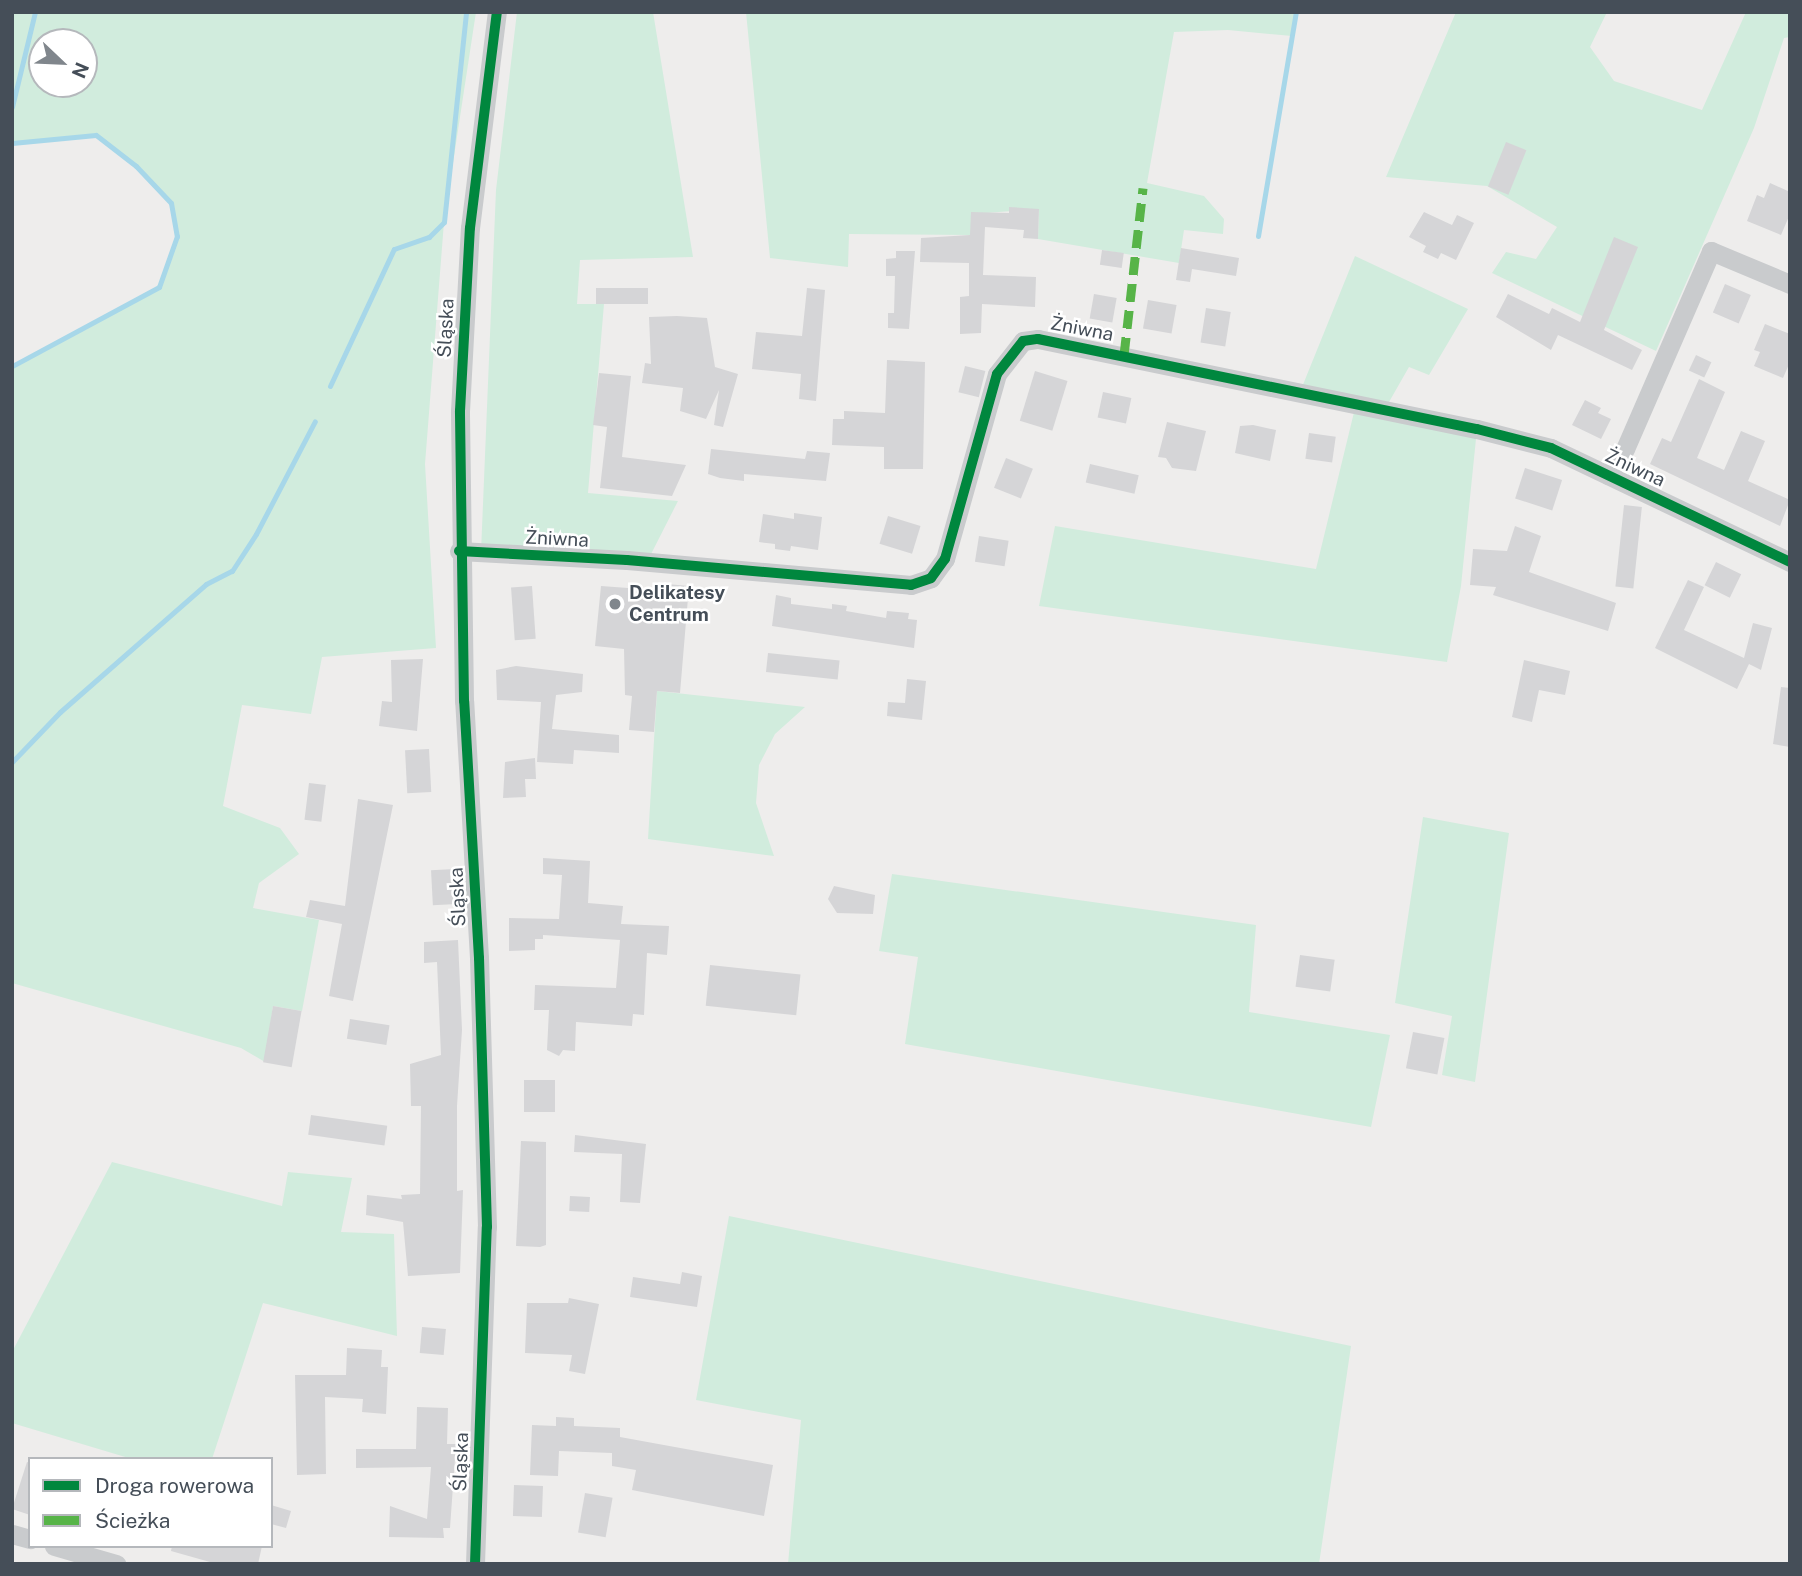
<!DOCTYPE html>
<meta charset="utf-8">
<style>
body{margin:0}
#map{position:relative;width:1802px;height:1576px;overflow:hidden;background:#eeedec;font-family:"Public Sans",sans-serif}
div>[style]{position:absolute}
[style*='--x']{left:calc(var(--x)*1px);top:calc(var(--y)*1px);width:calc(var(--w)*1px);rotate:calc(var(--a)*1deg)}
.green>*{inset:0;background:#d1ecdd}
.stream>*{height:5px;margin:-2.5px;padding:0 2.5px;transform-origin:2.5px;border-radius:2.5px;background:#a7d7e9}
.building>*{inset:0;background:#d5d5d7;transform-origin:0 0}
.minor>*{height:19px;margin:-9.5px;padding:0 9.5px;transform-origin:9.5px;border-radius:9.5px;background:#c9cbcd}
.quiet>*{height:9px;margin-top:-4.5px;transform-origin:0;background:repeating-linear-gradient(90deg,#57b448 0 18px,transparent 0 27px)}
.cycleway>*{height:10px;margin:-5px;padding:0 5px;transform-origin:5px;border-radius:5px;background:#00873e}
.dots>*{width:19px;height:19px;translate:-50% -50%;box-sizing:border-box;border:4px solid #fff;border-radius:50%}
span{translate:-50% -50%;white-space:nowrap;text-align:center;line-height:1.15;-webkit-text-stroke:5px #fff;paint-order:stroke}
.street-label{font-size:19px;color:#454e58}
.poi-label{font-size:19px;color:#454e58;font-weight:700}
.left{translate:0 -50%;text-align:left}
.frame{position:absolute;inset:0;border:14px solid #454e58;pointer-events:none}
.legend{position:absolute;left:28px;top:1457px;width:245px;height:91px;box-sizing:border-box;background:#fff;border:2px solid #b5b8bc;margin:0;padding:9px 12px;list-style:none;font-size:21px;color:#454e58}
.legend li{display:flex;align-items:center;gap:14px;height:35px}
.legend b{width:35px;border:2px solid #b5b8bc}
.north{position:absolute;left:28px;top:28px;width:70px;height:70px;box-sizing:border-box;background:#fff;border:2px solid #b5b8bc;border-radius:50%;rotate:113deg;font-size:19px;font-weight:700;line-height:28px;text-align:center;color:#454e58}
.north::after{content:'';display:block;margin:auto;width:24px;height:32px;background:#80868c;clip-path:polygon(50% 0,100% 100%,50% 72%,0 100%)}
</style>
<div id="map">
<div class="green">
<div style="clip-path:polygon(evenodd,12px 12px,476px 12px,444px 222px,425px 464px,436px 648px,322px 657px,311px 714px,242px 705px,223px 806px,280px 828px,299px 854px,259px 883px,253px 908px,319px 920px,302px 1011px,273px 1006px,265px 1062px,241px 1048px,12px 983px,12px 366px,159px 287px,177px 236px,171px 203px,136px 166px,96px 135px,12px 143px,12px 12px,42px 42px,84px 42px,84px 84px,42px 84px,42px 42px)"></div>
<div style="clip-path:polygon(517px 12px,653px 12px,693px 257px,580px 260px,577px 304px,604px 304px,588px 493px,678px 501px,647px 562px,481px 552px,496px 190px)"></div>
<div style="clip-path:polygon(746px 12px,1296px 12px,1292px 36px,1228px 30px,1174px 32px,1147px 183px,1204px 196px,1224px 219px,1223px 234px,1184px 230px,1179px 263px,1038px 239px,1039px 209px,986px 213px,970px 235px,849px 234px,848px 267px,770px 258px)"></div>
<div style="clip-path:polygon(1456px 12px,1607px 12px,1590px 47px,1614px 81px,1702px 110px,1746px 12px,1790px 12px,1790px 37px,1784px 38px,1754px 128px,1656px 351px,1492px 273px,1506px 252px,1536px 259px,1557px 227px,1487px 186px,1386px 177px)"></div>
<div style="clip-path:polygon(1355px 256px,1468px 309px,1429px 375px,1409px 367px,1385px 409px,1477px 429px,1461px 586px,1447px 662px,1039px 606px,1055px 526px,1316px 569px,1356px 404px,1300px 392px)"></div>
<div style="clip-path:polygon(657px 691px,805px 707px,775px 734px,759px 765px,756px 803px,774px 856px,648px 839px)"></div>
<div style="clip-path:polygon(1423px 817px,1509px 833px,1475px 1082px,1442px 1075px,1452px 1016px,1395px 1003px)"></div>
<div style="clip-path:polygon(892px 874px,1256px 925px,1249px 1012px,1390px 1035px,1371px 1127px,905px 1044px,918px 957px,879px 951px)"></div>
<div style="clip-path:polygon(112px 1162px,282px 1206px,288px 1172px,352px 1178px,341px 1232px,394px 1234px,397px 1336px,263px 1303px,212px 1459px,132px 1459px,12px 1423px,12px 1352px)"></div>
<div style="clip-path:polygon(729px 1216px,1351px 1346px,1319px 1564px,788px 1564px,801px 1420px,696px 1400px)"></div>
</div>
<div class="stream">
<div style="--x:12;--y:107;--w:98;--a:-76.4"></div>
<div style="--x:12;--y:143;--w:84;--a:-5.4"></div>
<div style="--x:96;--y:135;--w:51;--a:37.8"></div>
<div style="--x:136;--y:166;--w:51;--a:46.6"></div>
<div style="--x:171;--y:203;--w:34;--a:80"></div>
<div style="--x:177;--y:236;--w:54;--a:109.4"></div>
<div style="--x:159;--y:287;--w:167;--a:151.7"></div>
<div style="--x:1258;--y:236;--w:227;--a:-80.4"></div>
<div style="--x:330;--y:386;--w:151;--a:-65"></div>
<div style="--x:394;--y:249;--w:37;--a:-19"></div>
<div style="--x:429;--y:237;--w:21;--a:-45"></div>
<div style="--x:444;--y:222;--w:211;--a:-84"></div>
<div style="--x:12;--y:762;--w:69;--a:-46.2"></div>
<div style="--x:60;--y:712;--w:194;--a:-41.2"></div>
<div style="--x:206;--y:584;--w:29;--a:-27"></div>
<div style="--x:232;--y:571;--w:44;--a:-57"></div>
<div style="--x:256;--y:534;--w:127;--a:-62.4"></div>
</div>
<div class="building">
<div style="left:1506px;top:142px;width:22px;height:48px;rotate:22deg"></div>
<div style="clip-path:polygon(1770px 183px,1790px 192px,1790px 214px,1781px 235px,1747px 221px,1757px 195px,1764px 198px)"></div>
<div style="clip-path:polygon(1009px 207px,1039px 209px,1038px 239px,1023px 238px,1024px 230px,985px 227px,983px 275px,1036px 277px,1035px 307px,982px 304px,981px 333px,960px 334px,960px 297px,969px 296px,969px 263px,920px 262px,921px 238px,970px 235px,971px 212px,1009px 213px)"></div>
<div style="clip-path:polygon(1424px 212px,1452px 225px,1457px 215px,1474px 223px,1456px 260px,1441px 253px,1438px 259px,1423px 252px,1426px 246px,1409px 237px)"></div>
<div style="clip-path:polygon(1614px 237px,1638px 247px,1604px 330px,1642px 350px,1632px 370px,1558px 335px,1551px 350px,1496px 317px,1508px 294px,1549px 314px,1552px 308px,1580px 322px)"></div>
<div style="clip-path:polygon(1181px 248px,1239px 258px,1236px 276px,1192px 269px,1190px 282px,1176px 280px)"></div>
<div style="left:1102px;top:250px;width:22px;height:15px;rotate:8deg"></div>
<div style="clip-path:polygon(896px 251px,915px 251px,909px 329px,888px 328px,888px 313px,894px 313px,895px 276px,886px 276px,886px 259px,896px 258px)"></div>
<div style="left:1725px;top:284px;width:28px;height:31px;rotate:23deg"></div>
<div style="left:648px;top:288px;width:16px;height:52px;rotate:90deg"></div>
<div style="clip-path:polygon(807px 288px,825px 290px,816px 401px,799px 399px,801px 374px,752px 369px,756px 332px,802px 336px)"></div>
<div style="left:1094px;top:294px;width:23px;height:25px;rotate:10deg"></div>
<div style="left:1148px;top:300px;width:29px;height:29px;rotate:10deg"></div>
<div style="left:1206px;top:308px;width:25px;height:35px;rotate:9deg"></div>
<div style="clip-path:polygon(677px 316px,707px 318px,715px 367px,738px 374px,723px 427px,714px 425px,719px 390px,706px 419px,680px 411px,683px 388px,642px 383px,645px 363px,651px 364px,649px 317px)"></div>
<div style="clip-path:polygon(1765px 324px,1790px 334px,1790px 362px,1783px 378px,1754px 366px,1760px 352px,1754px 350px)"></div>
<div style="left:1696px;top:355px;width:17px;height:17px;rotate:25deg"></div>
<div style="clip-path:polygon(887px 360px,925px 362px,923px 469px,884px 469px,884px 447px,832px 445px,833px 419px,844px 419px,844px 411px,885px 413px)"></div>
<div style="left:965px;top:366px;width:21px;height:27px;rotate:14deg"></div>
<div style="left:1035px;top:371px;width:34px;height:52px;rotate:17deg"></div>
<div style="clip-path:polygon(599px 373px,631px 376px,622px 457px,686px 465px,672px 496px,600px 488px,607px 427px,593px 425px)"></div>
<div style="clip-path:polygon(1699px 379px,1725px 392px,1697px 458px,1724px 470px,1741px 431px,1765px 441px,1748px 481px,1790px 500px,1780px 526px,1650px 464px,1662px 438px,1671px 442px)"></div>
<div style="left:1103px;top:392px;width:29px;height:26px;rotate:12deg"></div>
<div style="clip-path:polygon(1585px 400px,1601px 408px,1598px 413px,1611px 419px,1601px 439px,1572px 425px)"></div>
<div style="clip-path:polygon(1167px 422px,1206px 431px,1196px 471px,1172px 468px,1166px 458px,1158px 457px)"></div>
<div style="clip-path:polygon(1253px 425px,1276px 430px,1270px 461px,1235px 453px,1240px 426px)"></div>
<div style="left:1309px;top:433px;width:27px;height:26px;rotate:8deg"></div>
<div style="clip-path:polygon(711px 449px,805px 459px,807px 451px,830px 453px,826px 481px,744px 474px,744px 481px,720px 478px,708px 474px)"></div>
<div style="left:1006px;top:458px;width:29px;height:32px;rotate:22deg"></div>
<div style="left:1090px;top:464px;width:50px;height:19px;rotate:13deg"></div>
<div style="left:1525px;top:468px;width:39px;height:32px;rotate:18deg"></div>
<div style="left:1624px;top:505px;width:18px;height:82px;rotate:6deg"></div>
<div style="clip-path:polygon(794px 513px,822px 517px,818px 550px,791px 546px,790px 551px,775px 549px,775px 544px,759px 542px,763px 514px,794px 519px)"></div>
<div style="left:888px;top:516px;width:34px;height:29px;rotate:17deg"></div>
<div style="clip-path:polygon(1515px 526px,1541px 536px,1529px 572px,1616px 603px,1608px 631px,1493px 595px,1496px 587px,1470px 585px,1473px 549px,1507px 551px)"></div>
<div style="left:979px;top:536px;width:30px;height:26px;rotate:9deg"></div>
<div style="left:1716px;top:562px;width:28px;height:26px;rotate:26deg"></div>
<div style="clip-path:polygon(1688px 580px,1704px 587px,1684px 630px,1744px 658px,1753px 623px,1772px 628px,1761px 670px,1749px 664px,1737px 689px,1655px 648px)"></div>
<div style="clip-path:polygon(656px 583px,689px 586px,680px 693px,657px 691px,654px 732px,629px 730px,632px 696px,625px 695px,624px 649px,595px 646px,601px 586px,655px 590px)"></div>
<div style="left:532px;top:586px;width:53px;height:21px;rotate:86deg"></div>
<div style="clip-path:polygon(776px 595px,791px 598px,791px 604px,832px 609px,832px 604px,847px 606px,846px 611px,886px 618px,887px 611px,909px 613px,908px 619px,917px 620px,914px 648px,772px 626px)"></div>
<div style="left:768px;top:653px;width:72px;height:19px;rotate:6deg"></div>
<div style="clip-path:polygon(423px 659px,417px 731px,379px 726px,382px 701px,392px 702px,391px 660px)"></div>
<div style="clip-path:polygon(1524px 660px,1570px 671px,1565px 695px,1539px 690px,1532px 722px,1512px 717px)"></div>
<div style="clip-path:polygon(516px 666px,583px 674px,582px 692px,556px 695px,552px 729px,619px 735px,619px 753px,574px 750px,573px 764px,537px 762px,541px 702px,497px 700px,496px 670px)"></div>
<div style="clip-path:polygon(907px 679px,926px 681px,922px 720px,887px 716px,888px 702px,905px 703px)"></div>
<div style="clip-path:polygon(1781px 687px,1790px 688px,1790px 747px,1773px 744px)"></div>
<div style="left:429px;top:749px;width:43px;height:24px;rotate:87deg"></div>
<div style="clip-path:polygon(535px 758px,536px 779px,525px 779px,526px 797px,503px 798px,505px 762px)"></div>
<div style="left:309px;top:783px;width:17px;height:37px;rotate:7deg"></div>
<div style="clip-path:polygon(358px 799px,393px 805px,353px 1001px,329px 996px,342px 924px,306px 917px,310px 900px,345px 906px)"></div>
<div style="clip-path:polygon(543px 858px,590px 861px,588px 903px,623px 906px,621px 924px,669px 926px,667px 955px,647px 953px,644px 1015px,633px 1014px,632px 1026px,576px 1022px,575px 1051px,563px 1050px,559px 1056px,547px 1050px,549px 1010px,534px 1010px,535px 985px,616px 988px,620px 940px,543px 935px,543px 939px,535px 939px,535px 950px,509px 951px,509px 918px,559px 919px,562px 875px,543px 874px)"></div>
<div style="left:455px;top:869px;width:35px;height:24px;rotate:87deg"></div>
<div style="clip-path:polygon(834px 886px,875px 895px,873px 914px,837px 913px,828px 899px)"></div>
<div style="clip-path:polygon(458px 940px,462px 1030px,457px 1106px,457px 1191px,463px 1190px,460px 1273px,408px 1276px,403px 1222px,366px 1215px,367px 1195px,402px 1199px,401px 1195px,420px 1194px,421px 1106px,411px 1106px,410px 1064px,441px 1055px,437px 962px,424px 963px,424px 942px)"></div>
<div style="left:1300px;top:955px;width:35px;height:32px;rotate:8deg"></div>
<div style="left:710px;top:965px;width:91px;height:41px;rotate:6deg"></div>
<div style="left:273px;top:1006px;width:29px;height:57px;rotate:10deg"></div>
<div style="left:350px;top:1019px;width:40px;height:20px;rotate:9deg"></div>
<div style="left:1413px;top:1032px;width:32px;height:37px;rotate:11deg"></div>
<div style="left:524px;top:1080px;width:31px;height:32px"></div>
<div style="left:311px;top:1115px;width:77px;height:20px;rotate:8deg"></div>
<div style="clip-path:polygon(575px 1135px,646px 1144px,640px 1203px,620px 1202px,622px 1154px,574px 1152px)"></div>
<div style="clip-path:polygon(521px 1141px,546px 1142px,546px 1245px,540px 1247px,516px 1246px)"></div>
<div style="left:570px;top:1196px;width:20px;height:15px;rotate:3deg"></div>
<div style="clip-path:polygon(682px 1272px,702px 1276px,697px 1307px,630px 1297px,633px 1277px,680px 1284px)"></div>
<div style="clip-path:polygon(569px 1298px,599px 1304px,585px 1374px,569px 1371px,572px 1355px,525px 1353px,527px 1303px,568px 1303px)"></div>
<div style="left:422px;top:1327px;width:24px;height:26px;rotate:5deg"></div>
<div style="clip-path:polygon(347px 1348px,382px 1350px,381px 1367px,388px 1367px,386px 1414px,362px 1412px,363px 1399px,325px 1397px,326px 1474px,297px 1475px,295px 1375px,346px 1375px)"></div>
<div style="clip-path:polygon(417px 1407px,448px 1408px,447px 1444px,456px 1444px,450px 1528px,443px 1528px,444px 1538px,389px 1537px,390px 1506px,427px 1519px,431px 1467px,356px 1468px,356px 1449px,416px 1449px)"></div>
<div style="clip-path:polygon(556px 1417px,574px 1418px,574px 1426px,620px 1428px,620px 1437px,773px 1465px,764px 1516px,632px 1490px,636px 1470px,612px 1466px,612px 1453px,559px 1451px,558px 1476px,530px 1475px,532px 1425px,556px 1426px)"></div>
<div style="clip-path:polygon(27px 1462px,30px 1463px,30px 1515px,12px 1509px)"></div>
<div style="left:514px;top:1485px;width:29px;height:31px;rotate:2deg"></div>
<div style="left:585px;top:1493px;width:28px;height:40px;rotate:10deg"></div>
<div style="clip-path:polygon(271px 1505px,291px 1511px,286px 1528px,271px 1524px)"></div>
<div style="clip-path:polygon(172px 1546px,262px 1546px,258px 1564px,217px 1564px,171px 1551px)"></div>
</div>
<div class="minor">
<div style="--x:1608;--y:475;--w:31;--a:-57"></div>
<div style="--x:1625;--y:449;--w:216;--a:-66.5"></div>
<div style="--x:1711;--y:251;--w:86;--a:22.7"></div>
<div style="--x:459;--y:551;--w:168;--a:3.1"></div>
<div style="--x:627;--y:560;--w:285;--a:5"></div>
<div style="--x:911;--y:585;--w:21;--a:-19"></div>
<div style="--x:931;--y:578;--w:24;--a:-54"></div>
<div style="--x:945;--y:559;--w:192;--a:-74.3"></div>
<div style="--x:997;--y:374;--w:42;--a:-51.8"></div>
<div style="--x:1023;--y:341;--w:15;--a:-8"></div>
<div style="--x:1038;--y:339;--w:448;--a:11.6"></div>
<div style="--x:1477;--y:429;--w:76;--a:14.4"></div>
<div style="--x:1551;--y:448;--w:265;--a:25.5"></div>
<div style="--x:12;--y:1534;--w:19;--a:16"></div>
<div style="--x:54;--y:1546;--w:65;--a:16.2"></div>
<div style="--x:475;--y:1564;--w:337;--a:-88"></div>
<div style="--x:487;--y:1227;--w:269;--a:-91.7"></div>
<div style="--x:479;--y:958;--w:257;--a:-93.3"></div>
<div style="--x:464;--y:701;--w:290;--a:-90.8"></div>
<div style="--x:460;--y:411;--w:183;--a:-86.9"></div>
<div style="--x:470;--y:228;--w:218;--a:-82.9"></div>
</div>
<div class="quiet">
<div style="--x:1124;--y:355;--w:168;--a:-83.5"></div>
</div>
<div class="cycleway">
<div style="--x:459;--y:551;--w:168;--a:3.1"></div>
<div style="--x:627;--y:560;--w:285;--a:5"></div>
<div style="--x:911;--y:585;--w:21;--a:-19"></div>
<div style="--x:931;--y:578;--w:24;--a:-54"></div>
<div style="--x:945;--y:559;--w:192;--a:-74.3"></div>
<div style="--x:997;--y:374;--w:42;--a:-51.8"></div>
<div style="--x:1023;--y:341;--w:15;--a:-8"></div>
<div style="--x:1038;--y:339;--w:448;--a:11.6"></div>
<div style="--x:1477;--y:429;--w:76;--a:14.4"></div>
<div style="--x:1551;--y:448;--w:265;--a:25.5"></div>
<div style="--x:475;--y:1564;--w:337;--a:-88"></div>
<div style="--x:487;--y:1227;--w:269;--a:-91.7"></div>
<div style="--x:479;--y:958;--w:257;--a:-93.3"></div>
<div style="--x:464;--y:701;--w:290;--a:-90.8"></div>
<div style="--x:460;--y:411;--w:183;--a:-86.9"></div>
<div style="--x:470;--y:228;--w:218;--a:-82.9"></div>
</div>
<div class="dots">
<div style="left:615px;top:604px;background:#80868c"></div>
</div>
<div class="street-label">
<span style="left:446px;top:328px;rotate:-87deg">Śląska</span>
<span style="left:1082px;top:329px;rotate:11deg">Żniwna</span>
<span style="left:1635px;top:468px;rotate:25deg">Żniwna</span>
<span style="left:557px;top:539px;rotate:3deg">Żniwna</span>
<span style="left:458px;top:897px;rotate:-93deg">Śląska</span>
<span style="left:461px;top:1462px;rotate:-88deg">Śląska</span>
</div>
<div class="poi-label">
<span class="left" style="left:629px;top:604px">Delikatesy<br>Centrum</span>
</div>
<div class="frame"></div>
<ul class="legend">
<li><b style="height:9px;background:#00873e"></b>Droga rowerowa</li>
<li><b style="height:9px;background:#57b448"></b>Ścieżka</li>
</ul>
<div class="north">N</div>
</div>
